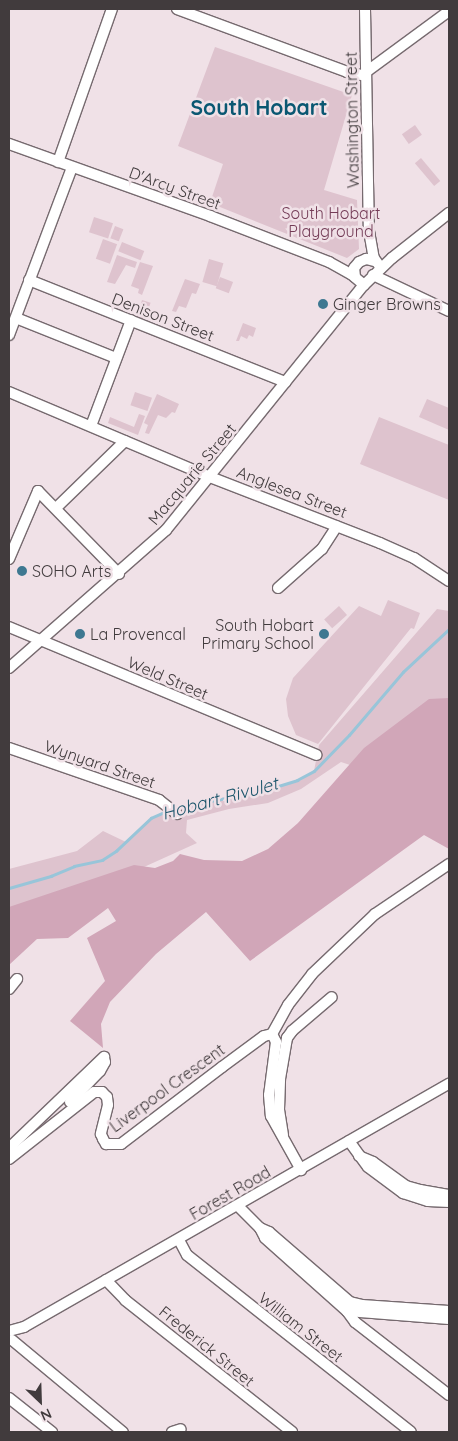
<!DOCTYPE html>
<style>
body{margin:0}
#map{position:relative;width:458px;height:1441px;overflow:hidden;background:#f0e1e7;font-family:Quicksand,sans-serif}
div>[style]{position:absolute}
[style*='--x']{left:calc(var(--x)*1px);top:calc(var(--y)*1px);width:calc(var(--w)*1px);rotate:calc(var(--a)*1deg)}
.green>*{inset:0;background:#dec3ce;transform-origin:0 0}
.forest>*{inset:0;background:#d1a6b8}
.stream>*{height:2.5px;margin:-1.25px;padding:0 1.25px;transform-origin:1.25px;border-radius:1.25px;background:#98c5d9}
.roads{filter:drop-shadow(1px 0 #766a6f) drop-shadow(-1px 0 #766a6f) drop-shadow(0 1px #766a6f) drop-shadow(0 -1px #766a6f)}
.minor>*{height:10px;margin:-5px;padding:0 5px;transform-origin:5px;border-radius:5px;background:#fff}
.dots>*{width:14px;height:14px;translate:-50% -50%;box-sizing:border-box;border:2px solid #f0e1e7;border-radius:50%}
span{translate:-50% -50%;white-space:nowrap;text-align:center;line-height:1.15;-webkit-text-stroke:5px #f0e1e7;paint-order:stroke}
.street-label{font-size:16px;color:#413b3d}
.park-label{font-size:16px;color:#743c57}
.poi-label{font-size:16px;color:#413b3d}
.left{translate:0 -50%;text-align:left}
.right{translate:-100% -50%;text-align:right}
.water-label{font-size:18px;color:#1c556b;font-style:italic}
.district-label{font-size:21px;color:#0a5772;font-weight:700}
.frame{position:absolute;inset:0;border:10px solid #413b3d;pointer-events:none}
.north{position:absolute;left:15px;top:1376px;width:50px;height:50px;-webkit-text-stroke:4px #f0e1e7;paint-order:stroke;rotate:156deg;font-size:14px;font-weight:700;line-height:20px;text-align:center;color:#413b3d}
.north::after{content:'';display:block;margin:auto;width:18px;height:22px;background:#413b3d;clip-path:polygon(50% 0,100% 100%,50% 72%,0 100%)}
</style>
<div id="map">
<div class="green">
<div style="clip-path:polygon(215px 47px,352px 95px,324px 190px,357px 200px,359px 249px,347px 258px,210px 203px,223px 164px,178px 146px)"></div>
<div style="left:415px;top:125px;width:12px;height:16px;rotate:55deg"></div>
<div style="left:421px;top:158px;width:30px;height:8px;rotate:50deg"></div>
<div style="left:94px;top:217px;width:20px;height:16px;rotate:18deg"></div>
<div style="left:115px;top:226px;width:9px;height:13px;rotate:21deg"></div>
<div style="left:103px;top:239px;width:15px;height:21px;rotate:20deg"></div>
<div style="left:122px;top:242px;width:24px;height:10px;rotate:22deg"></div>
<div style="clip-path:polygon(117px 255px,137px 262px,135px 268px,126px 265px,115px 284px,107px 282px)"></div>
<div style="left:209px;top:259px;width:15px;height:24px;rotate:16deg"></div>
<div style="clip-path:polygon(140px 262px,153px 266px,142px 295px,138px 293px,139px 289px,131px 286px)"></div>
<div style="left:220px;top:277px;width:14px;height:12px;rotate:21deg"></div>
<div style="clip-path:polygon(185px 279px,200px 284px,196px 294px,192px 293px,186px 308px,179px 306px,176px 312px,172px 311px)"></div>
<div style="left:142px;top:300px;width:9px;height:17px;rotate:18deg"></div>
<div style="clip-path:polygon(243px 323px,256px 328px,253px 337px,249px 335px,247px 339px,241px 336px,239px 341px,236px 341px)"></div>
<div style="left:135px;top:392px;width:18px;height:14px;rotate:19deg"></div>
<div style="clip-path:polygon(157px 394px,179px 404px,175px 413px,172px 412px,166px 418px,158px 415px,149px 434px,145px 433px,148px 425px,144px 423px)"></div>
<div style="clip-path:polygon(427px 399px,449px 408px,449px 430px,419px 417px)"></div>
<div style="clip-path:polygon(139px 414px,145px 416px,138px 435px,108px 423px,110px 417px,134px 427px)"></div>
<div style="clip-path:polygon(379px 417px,449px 445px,449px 500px,360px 464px)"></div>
<div style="clip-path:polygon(388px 600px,420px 613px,414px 629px,411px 628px,318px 744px,296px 735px,288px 716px,286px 699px,293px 678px,359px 606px,381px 616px)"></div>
<div style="left:339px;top:606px;width:12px;height:20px;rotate:48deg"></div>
<div style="clip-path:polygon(437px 609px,449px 611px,449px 798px,341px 762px,301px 789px,268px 803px,229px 809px,187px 820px,186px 833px,197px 843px,71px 900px,9px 919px,9px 869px,77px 851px,103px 831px,126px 842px,151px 818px,163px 812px,214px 799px,262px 791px,297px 780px,314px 771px,319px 745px)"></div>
</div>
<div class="forest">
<div style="clip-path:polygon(449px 698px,449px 849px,424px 835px,250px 961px,206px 912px,156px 954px,110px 1002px,101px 1024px,103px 1048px,70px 1021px,105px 981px,87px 938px,116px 921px,108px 908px,68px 938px,37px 939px,9px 965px,9px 907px,134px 865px,155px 868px,173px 861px,180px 854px,204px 860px,242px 861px,268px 849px,298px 823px,364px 748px,429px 699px)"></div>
</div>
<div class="stream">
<div style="--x:175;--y:808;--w:89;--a:-11.1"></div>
<div style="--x:262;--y:791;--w:37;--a:-17"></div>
<div style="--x:297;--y:780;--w:19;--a:-28"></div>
<div style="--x:314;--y:771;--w:50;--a:-45.8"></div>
<div style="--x:349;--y:735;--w:83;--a:-49.4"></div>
<div style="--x:403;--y:672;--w:63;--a:-43.1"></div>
<div style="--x:9;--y:888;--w:44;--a:-15.9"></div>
<div style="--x:51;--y:876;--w:25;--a:-23"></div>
<div style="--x:74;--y:866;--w:29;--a:-12"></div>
<div style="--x:102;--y:860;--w:17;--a:-33"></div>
<div style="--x:116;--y:851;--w:48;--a:-43.3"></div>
<div style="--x:151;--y:818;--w:17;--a:-24"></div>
</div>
<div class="roads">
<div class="minor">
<div style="--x:177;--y:9;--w:181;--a:20.3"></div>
<div style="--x:347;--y:72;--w:19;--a:12"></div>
<div style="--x:365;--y:9;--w:222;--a:89"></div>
<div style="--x:369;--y:231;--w:27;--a:80"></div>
<div style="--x:374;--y:258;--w:12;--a:55"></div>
<div style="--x:366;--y:72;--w:103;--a:-36.3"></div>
<div style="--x:9;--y:144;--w:214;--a:19.7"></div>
<div style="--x:210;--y:216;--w:128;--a:21.1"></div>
<div style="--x:329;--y:262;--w:25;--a:29"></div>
<div style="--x:351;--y:274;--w:17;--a:40"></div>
<div style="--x:58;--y:162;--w:162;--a:-70.6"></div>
<div style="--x:373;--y:275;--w:84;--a:25.3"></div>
<div style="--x:355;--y:277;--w:9;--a:-96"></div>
<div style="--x:354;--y:268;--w:8;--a:-50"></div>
<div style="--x:359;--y:262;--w:8;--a:-23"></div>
<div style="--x:366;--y:259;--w:9;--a:13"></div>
<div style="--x:29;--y:280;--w:276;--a:21.7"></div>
<div style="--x:16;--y:318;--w:108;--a:21.8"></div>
<div style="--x:9;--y:335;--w:179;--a:-69.4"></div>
<div style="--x:9;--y:392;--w:218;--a:22.9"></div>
<div style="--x:210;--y:477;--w:182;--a:21.2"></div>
<div style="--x:380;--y:543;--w:37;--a:24"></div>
<div style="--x:414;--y:558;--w:42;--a:33.3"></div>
<div style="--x:91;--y:426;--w:113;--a:-69.3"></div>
<div style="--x:56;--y:508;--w:96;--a:-44.2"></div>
<div style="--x:9;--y:559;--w:74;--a:-66.9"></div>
<div style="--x:38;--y:491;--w:116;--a:45.7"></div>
<div style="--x:278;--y:588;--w:59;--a:-41.6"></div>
<div style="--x:322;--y:549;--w:27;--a:-57"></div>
<div style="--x:9;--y:627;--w:333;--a:22.6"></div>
<div style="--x:9;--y:668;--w:209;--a:-41.3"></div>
<div style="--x:166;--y:530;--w:315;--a:-51.1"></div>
<div style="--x:364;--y:285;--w:39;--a:-44"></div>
<div style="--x:392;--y:258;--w:73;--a:-38.3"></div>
<div style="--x:9;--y:748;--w:159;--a:19.1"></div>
<div style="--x:159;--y:800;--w:23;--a:38"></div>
<div style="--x:9;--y:989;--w:13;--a:-51"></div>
<div style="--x:272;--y:1034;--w:33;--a:-61"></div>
<div style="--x:288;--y:1005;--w:39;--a:-52"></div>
<div style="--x:312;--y:974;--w:87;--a:-43.6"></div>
<div style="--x:375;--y:914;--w:89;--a:-34"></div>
<div style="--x:70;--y:1102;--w:43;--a:-45.9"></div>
<div style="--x:100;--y:1071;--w:10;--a:-61"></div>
<div style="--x:105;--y:1062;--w:4;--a:-104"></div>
<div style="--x:283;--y:1135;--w:25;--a:-99"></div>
<div style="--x:279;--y:1110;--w:31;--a:-88"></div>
<div style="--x:280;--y:1079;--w:42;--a:-80.3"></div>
<div style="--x:287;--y:1038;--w:9;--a:-54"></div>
<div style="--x:292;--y:1031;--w:52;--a:-40.4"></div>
<div style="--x:349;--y:1141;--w:32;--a:54"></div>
<div style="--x:368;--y:1167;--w:44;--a:36.6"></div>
<div style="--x:403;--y:1193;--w:26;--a:18"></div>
<div style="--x:428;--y:1201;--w:21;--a:3"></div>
<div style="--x:9;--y:1148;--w:132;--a:-43.8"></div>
<div style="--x:359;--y:1156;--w:15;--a:23"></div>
<div style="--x:373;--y:1162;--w:41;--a:36"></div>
<div style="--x:406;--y:1186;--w:15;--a:16"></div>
<div style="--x:420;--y:1190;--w:29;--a:10"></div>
<div style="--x:9;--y:1159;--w:108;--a:-38.2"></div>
<div style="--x:94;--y:1092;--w:8;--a:0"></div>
<div style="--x:102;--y:1092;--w:7;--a:45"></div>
<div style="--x:107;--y:1097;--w:8;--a:83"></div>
<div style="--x:108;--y:1105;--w:30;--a:104"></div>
<div style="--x:101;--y:1134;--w:5;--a:68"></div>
<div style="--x:103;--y:1139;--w:6;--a:59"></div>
<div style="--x:106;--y:1144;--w:15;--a:0"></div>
<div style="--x:121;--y:1144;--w:127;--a:-37.3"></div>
<div style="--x:222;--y:1067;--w:52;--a:-36.4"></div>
<div style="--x:264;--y:1036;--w:8;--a:-14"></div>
<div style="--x:272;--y:1034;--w:9;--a:63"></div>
<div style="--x:276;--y:1042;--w:53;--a:97.5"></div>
<div style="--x:269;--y:1095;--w:21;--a:85"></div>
<div style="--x:271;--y:1116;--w:62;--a:60.9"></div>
<div style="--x:238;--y:1206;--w:31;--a:45"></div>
<div style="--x:260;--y:1228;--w:11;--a:63"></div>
<div style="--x:265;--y:1238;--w:110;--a:41.7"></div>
<div style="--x:347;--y:1311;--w:102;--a:4.5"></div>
<div style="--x:260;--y:1228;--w:10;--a:24"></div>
<div style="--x:269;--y:1232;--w:107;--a:40.8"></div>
<div style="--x:350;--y:1302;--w:12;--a:14"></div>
<div style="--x:362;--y:1305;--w:87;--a:3.9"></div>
<div style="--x:179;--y:1240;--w:17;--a:62"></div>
<div style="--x:187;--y:1255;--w:285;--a:38.3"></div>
<div style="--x:106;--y:1280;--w:28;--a:46"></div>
<div style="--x:125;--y:1300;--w:213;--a:38.3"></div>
<div style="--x:347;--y:1311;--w:14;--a:54"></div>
<div style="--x:355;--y:1322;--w:119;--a:37.8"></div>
<div style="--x:9;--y:1331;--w:16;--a:-15"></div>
<div style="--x:24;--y:1327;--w:490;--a:-29.8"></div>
<div style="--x:12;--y:1340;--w:144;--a:39.7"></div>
<div style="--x:9;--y:1398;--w:55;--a:38.3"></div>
<div style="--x:172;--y:1432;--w:9;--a:-18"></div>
</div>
</div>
<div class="dots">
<div style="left:323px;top:304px;background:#3e7891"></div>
<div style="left:22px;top:571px;background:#3e7891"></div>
<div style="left:80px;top:634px;background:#3e7891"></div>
<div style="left:324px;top:634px;background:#3e7891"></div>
</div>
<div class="street-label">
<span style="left:352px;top:120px;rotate:-91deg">Washington Street</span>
<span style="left:175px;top:188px;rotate:20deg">D'Arcy Street</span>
<span style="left:163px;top:317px;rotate:21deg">Denison Street</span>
<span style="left:192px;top:474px;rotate:-50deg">Macquarie Street</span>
<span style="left:292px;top:492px;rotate:21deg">Anglesea Street</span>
<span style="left:168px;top:678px;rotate:23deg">Weld Street</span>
<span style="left:100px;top:764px;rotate:19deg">Wynyard Street</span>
<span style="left:167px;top:1088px;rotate:-36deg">Liverpool Crescent</span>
<span style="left:230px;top:1193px;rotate:-30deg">Forest Road</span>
<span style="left:301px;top:1327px;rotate:38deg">William Street</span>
<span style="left:207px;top:1346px;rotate:39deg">Frederick Street</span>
</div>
<div class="park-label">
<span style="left:331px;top:222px">South Hobart<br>Playground</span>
</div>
<div class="poi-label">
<span class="left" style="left:333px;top:304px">Ginger Browns</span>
<span class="left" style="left:32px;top:571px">SOHO Arts</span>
<span class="right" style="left:314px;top:634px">South Hobart<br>Primary School</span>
<span class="left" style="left:90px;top:634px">La Provencal</span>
</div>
<div class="water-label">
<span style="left:220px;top:799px;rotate:-15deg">Hobart Rivulet</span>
</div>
<div class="district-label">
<span style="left:259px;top:107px">South Hobart</span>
</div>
<div class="frame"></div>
<div class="north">N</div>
</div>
